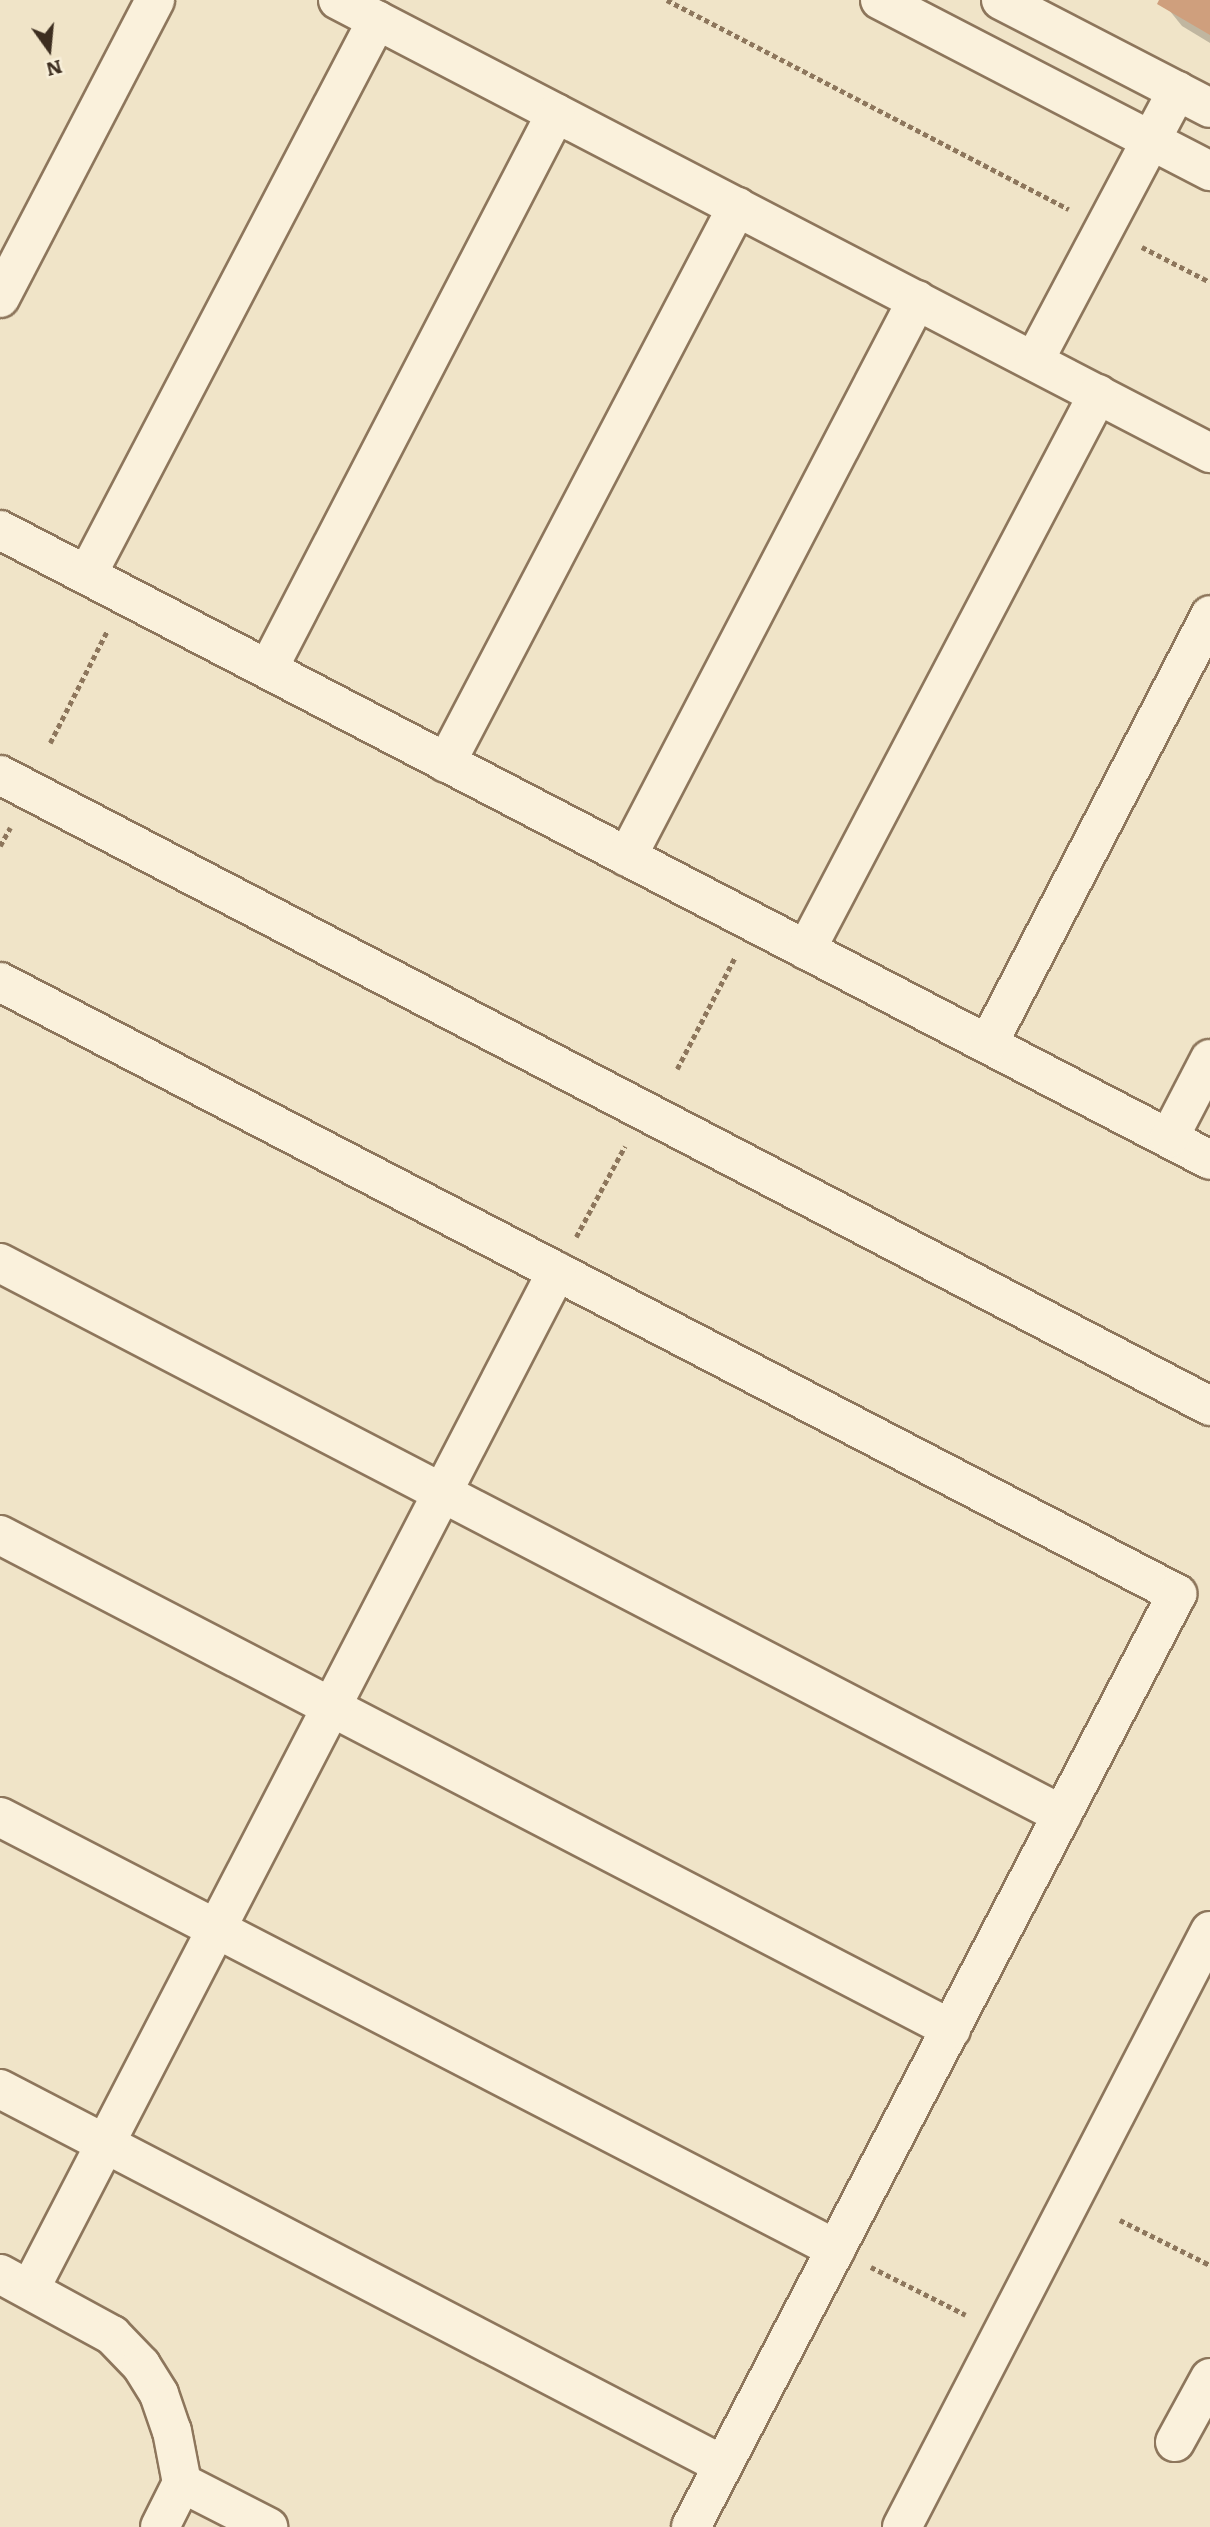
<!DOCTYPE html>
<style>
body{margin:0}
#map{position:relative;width:1210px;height:2527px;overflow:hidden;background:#f0e4c8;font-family:Literata,serif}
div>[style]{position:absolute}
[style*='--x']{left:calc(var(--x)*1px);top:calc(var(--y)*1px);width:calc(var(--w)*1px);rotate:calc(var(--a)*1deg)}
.shadow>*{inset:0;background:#0003}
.building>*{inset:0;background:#cf9f7d}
.path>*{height:4.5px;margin-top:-2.25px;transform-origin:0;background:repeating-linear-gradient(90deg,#8d765c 0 5px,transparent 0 8.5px)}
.roads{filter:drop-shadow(2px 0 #8d765c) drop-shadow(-2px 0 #8d765c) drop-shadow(0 2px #8d765c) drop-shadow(0 -2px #8d765c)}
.minor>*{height:38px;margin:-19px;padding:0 19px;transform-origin:19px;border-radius:19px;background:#faf1dc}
span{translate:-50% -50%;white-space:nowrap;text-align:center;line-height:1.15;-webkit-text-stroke:7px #f7eed8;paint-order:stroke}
.north{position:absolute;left:14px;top:14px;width:70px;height:70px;-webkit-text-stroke:5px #f7eed8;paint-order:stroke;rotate:165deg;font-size:19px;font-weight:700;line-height:28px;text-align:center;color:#3d2e20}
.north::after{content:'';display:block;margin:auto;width:24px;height:32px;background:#3d2e20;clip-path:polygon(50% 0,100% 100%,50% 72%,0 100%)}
</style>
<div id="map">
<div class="shadow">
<div style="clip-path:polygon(1161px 0,1210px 0,1210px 43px,1182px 26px)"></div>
</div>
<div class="building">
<div style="clip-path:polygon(1159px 0,1210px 0,1210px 35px,1157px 4px)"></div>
</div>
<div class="path">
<div style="--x:667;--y:0;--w:453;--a:27.5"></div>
<div style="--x:1142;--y:247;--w:76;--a:27.2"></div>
<div style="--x:50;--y:743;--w:126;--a:-63"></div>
<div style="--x:0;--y:846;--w:21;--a:-61"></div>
<div style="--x:677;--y:1069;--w:126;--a:-62.6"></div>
<div style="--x:576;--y:1237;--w:103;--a:-61.7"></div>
<div style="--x:1120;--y:2220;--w:101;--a:26.6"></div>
<div style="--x:871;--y:2267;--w:106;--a:26.8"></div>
</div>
<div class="roads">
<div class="minor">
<div style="--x:338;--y:0;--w:983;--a:27.45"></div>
<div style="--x:880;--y:0;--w:372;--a:27.4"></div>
<div style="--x:1001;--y:0;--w:235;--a:27.3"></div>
<div style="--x:0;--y:298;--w:336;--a:-62.5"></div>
<div style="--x:1034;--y:361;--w:306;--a:-62.1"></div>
<div style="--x:0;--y:530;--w:1364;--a:27.5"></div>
<div style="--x:87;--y:575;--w:626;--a:-62.41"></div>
<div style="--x:268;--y:669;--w:626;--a:-62.62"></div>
<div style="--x:446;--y:763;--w:628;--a:-62.37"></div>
<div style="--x:0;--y:775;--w:1365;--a:27.54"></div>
<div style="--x:627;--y:857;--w:628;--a:-62.5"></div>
<div style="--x:806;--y:950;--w:628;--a:-62.29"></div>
<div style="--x:0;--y:982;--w:1327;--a:27.47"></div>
<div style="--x:1177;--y:1594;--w:1052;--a:117.52"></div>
<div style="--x:988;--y:1044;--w:483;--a:-62.6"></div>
<div style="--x:1169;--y:1138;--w:89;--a:-62.6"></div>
<div style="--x:0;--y:1263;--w:1197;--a:27.46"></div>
<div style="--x:0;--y:1535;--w:1072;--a:27.45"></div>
<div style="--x:0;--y:1817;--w:941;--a:27.33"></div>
<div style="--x:0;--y:2089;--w:815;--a:27.48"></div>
<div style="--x:0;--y:2274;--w:128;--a:28.6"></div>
<div style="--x:112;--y:2335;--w:42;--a:46"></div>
<div style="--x:141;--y:2365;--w:34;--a:58"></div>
<div style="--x:159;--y:2394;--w:39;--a:71"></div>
<div style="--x:172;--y:2431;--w:53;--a:79.1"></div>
<div style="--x:182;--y:2483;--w:49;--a:116.6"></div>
<div style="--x:30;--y:2289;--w:1146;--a:-62.63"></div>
<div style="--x:1175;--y:2442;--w:73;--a:-61.3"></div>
<div style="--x:182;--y:2483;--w:97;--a:27.1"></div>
<div style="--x:902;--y:2527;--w:671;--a:-62.67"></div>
</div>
</div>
<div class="north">N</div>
</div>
